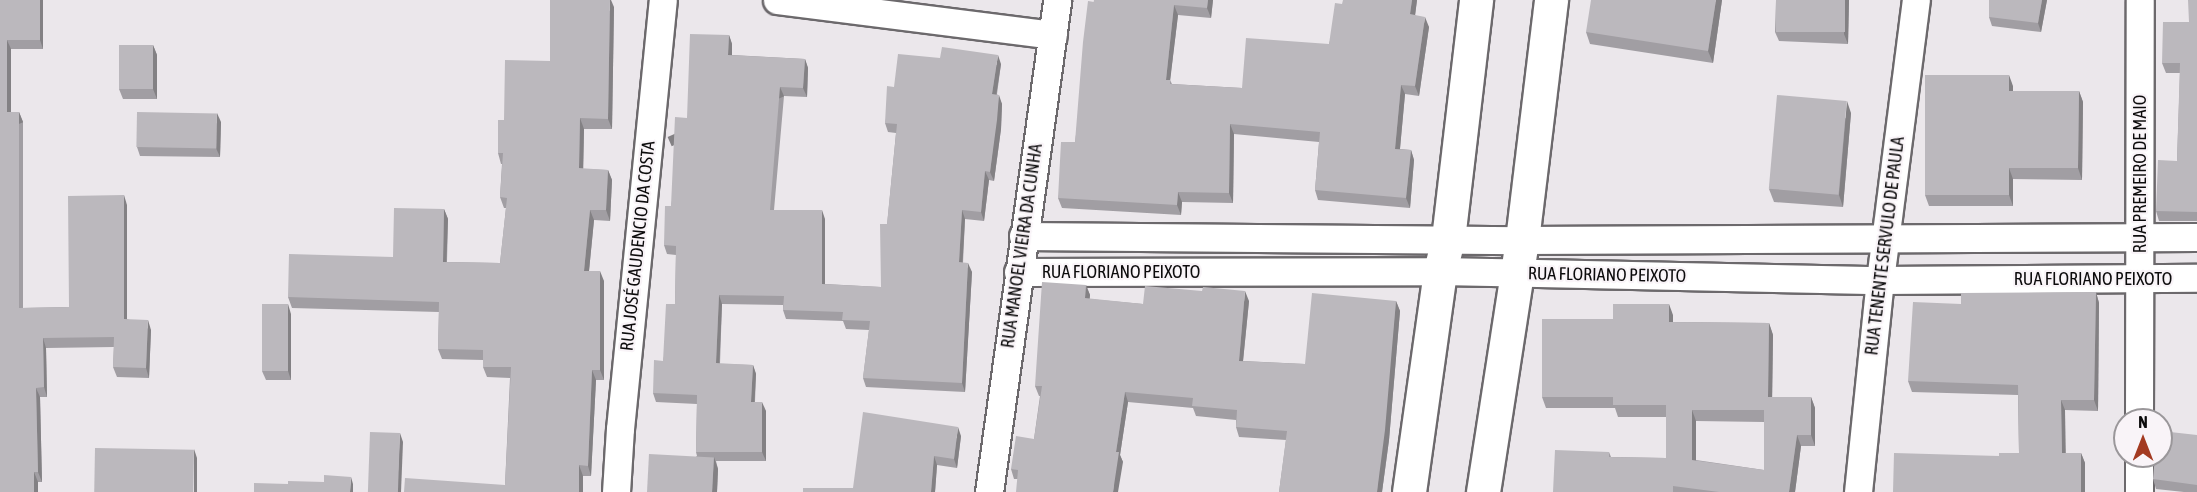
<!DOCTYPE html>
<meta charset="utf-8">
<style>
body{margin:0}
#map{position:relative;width:2197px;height:492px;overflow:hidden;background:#ebe7eb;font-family:"Asap Condensed",sans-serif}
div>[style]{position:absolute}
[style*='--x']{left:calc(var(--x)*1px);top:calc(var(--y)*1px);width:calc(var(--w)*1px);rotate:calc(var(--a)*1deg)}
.roads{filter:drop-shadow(2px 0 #6c696c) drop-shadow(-2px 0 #6c696c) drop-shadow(0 2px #6c696c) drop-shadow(0 -2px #6c696c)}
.minor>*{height:27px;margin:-13.5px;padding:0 13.5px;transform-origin:13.5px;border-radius:13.5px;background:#fff}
.tertiary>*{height:33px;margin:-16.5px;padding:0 16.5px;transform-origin:16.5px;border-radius:16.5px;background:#fff}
.wall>*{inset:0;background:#a19ea3}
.shaded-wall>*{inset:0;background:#838184;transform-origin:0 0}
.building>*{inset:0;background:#bbb8bd;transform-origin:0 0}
span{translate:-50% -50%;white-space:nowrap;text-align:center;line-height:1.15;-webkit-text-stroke:4.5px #f9f4f8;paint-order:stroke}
.street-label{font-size:18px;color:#0c0b0c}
.north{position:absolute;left:2113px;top:408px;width:60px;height:60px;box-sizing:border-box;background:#f9f4f8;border:2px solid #9a979a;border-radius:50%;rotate:0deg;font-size:16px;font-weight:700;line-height:24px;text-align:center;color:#0c0b0c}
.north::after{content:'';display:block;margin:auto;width:21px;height:27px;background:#a33a21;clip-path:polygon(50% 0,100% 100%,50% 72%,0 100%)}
</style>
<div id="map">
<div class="roads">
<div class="minor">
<div style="--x:777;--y:0;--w:278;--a:7.2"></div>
<div style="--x:1023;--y:236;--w:499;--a:0.5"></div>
<div style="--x:1522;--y:240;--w:675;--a:-0.25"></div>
<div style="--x:1018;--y:272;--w:422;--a:-0.1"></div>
<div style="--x:1440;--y:271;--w:440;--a:1.2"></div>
<div style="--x:1880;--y:280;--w:317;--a:-0.4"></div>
<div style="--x:2139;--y:420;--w:420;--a:-89.9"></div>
<div style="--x:616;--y:492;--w:63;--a:-86.4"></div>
<div style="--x:620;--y:429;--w:431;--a:-84.3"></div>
<div style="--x:989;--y:492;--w:497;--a:-82.1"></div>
<div style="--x:1858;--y:492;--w:213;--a:-84.1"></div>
<div style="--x:1880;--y:280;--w:282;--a:-82.7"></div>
<div style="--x:2139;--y:492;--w:36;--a:-90"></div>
</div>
<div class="tertiary">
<div style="--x:1409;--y:492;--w:223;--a:-82"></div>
<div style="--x:1440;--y:271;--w:33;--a:-76"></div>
<div style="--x:1448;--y:239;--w:241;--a:-83.3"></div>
<div style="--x:1483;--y:492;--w:255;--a:-81.2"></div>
<div style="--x:1522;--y:240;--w:242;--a:-83.1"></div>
</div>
</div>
<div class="wall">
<div style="clip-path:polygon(0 0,43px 0,43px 49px,11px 49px,11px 112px,19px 112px,23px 122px,23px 308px,69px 307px,127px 205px,127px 319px,151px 330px,149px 378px,117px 377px,113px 367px,114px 347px,46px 348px,47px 397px,40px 397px,42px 482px,38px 482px,38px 492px,0 492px)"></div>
<div style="clip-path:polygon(1094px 0,1213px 0,1211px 18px,1178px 15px,1170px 80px,1172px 84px,1242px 88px,1329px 44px,1342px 4px,1417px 0,1415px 15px,1429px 27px,1419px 96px,1405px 94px,1400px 149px,1411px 150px,1414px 160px,1410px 208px,1318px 200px,1315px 190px,1319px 142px,1234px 134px,1233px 203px,1182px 202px,1181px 215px,1062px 208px,1058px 198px,1075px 142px)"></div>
<div style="clip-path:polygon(1722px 0,1713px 63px,1590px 44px,1586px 32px)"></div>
<div style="clip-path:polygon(1776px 0,1849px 0,1848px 44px,1779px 41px,1775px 32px)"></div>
<div style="clip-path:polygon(1989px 0,2047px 0,2041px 32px,1992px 26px,1989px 17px)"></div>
<div style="clip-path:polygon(2197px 0,2197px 221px,2159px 221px,2156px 211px,2177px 161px,2180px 73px,2166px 73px,2162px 63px,2189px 22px)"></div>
<div style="clip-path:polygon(614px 7px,612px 129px,584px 129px,583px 169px,608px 170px,612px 180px,610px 221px,594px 220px,589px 271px,604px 281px,604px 380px,596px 380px,591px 476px,583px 476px,583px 492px,404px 492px,505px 485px,510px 378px,487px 377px,483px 367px,483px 360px,442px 359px,438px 349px,439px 312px,292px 308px,288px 297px,393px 257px,444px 209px,448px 219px,447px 262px,500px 263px,506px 208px,504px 208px,500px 197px,502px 164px,501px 164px,498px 153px,504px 120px,550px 61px)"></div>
<div style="clip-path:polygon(729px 35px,732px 44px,732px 55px,805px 59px,808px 68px,807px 97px,784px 96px,774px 210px,825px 219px,825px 284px,881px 287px,896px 133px,888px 132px,885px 123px,894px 87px,1001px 64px,997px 94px,1002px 104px,1001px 129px,994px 181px,989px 180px,984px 221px,965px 219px,963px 263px,972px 272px,965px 392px,866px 387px,863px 378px,869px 330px,846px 329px,843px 321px,786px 319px,783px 310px,783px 305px,722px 304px,720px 364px,753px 365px,756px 374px,755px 402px,766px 411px,766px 461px,716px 461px,718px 469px,717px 492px,647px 492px,697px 456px,696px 452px,697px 404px,656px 402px,653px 393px,663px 361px,675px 304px,676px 255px,667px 254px,664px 245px,687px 118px)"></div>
<div style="clip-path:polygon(153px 45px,157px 55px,157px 99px,123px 99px,119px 89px)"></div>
<div style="clip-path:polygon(2013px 86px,2013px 91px,2079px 91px,2083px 102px,2082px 180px,2013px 179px,2013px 206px,1929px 206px,1925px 195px)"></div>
<div style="clip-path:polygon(1851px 113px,1843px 207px,1774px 202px,1769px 189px)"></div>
<div style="clip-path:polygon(221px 122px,220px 157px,140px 156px,137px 147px)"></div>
<div style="clip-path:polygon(1086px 285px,1090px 295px,1089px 299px,1143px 304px,1249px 301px,1243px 361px,1305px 364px,1396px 301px,1400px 311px,1389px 440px,1382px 492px,1279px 492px,1286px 440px,1239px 437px,1236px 427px,1236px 420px,1196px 416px,1193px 408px,1128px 402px,1120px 455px,1123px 462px,1017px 479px,1014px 479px,1011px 469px,1034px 439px,1040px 396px,1039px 396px,1035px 386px)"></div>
<div style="clip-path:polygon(2096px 292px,2099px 303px,2098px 411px,2065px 410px,2065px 453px,2081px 453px,2085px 463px,2085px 492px,1999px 456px,2019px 453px,2018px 395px,1912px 392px,1908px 381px,1961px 304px)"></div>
<div style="clip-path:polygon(291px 314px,291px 380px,266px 380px,262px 371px)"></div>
<div style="clip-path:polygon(evenodd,1673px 315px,1673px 322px,1769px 323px,1773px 335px,1772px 397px,1811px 397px,1815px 408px,1815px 446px,1801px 446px,1795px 492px,1553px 492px,1609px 452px,1611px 457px,1666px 458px,1666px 417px,1618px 417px,1615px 408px,1546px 408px,1542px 397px,1613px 319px,1673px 315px,1696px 421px,1764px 422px,1764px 470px,1696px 460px,1696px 421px)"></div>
<div style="clip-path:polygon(2197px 435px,2197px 492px,2184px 492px,2156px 489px,2153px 479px)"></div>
<div style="clip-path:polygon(961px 436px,957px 468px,937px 465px,935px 492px,803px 492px,853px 488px)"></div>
</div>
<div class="shaded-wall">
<div style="clip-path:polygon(40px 0,43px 0,43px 49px,40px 40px)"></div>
<div style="clip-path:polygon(610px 0,611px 0,614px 7px,612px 129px,608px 119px)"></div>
<div style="clip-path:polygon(1208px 0,1213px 0,1211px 18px,1207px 8px)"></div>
<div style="clip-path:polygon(1412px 0,1417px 0,1414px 24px,1410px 14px)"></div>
<div style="clip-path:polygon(1716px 0,1722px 0,1713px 63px,1708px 51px)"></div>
<div style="clip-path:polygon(1845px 0,1849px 0,1848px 44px,1844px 34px)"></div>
<div style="clip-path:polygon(2042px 0,2047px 0,2041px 32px,2038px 23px)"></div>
<div style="clip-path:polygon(1174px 5px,1178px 15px,1169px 90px,1166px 80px)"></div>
<div style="clip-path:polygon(1425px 17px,1429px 27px,1419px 96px,1415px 86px)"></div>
<div style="clip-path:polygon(729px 35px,732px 44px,732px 64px,728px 55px)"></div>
<div style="clip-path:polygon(7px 40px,11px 49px,11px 122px,7px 112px)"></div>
<div style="clip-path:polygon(153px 45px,157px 55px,157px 99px,153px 89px)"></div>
<div style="clip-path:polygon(998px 55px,1001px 64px,995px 103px,992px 94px)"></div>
<div style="clip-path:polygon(805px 59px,808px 68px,807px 97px,803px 88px)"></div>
<div style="clip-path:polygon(2009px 75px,2013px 86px,2013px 102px,2009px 91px)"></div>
<div style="clip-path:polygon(1401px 85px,1405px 94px,1399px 159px,1395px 149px)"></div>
<div style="left:780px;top:87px;width:10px;height:123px;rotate:66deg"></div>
<div style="clip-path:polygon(2079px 91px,2083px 102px,2082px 180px,2078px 168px)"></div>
<div style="clip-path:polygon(999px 95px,1002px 104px,1001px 129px,994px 181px,990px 172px)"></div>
<div style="clip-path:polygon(1847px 101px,1851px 113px,1843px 207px,1839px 195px)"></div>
<div style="left:19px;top:112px;width:11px;height:196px;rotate:68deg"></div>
<div style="clip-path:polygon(217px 113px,221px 122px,220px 157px,216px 148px)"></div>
<div style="clip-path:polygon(580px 118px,584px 129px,583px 179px,579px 168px)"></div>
<div style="clip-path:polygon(1230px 124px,1234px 134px,1233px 203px,1229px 193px)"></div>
<div style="clip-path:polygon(1411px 150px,1414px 160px,1410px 208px,1406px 198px)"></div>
<div style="clip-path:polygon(2009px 168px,2013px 179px,2013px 206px,2009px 195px)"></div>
<div style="clip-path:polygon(608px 170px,612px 180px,610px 221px,606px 210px)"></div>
<div style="clip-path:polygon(985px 171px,989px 180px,984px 221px,981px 212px)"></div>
<div style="clip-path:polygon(1178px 192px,1182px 202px,1181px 215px,1177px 205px)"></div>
<div style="clip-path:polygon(124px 195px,127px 205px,127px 329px,124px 319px)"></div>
<div style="clip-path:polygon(444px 209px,448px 219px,446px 272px,443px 262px)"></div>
<div style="clip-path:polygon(590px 210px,594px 220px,588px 281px,584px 271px)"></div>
<div style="clip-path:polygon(822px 210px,825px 219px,825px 293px,822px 284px)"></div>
<div style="clip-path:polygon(962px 210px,965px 219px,962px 271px,959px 262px)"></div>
<div style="clip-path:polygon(968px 263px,972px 272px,965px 392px,962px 383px)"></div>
<div style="clip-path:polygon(600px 271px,604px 281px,604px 380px,600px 370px)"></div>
<div style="clip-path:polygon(1086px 285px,1090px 295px,1089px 308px,1085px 298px)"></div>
<div style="clip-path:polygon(1245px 291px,1249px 301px,1242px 371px,1239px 361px)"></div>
<div style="clip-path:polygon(2096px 292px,2099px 303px,2098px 411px,2094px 400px)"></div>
<div style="clip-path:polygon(719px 295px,722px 304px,719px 372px,716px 363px)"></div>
<div style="clip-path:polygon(1396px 301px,1400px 311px,1389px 440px,1382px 492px,1377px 492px)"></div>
<div style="clip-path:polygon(288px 304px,291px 314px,291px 380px,288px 371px)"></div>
<div style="clip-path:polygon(1669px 304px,1673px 315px,1673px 333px,1669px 322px)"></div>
<div style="clip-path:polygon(148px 320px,151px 330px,149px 378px,146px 368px)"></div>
<div style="clip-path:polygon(1769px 323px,1773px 335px,1772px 408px,1768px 397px)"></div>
<div style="clip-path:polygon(43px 338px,46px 348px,47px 397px,44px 387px)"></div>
<div style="clip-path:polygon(753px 365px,756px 374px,754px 411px,751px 402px)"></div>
<div style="clip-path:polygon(592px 370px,596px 380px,591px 476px,588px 466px)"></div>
<div style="clip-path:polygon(36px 388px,40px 397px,42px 482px,38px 472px)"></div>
<div style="clip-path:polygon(1125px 392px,1128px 402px,1120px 455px,1123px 462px,1118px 492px,1113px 492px,1116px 452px)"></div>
<div style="clip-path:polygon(1811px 397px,1815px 408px,1815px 446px,1811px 435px)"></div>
<div style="clip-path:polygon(2061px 400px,2065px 410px,2066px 464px,2062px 453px)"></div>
<div style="clip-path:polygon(762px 402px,766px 411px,766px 461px,762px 452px)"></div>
<div style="clip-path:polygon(1692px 410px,1696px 421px,1696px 471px,1692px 460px)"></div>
<div style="clip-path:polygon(958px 427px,961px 436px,957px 468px,954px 459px)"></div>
<div style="clip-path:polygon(400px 433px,403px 442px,401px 492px,397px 492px)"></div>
<div style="clip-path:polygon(1797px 435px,1801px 446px,1795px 492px,1789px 492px)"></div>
<div style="clip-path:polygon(194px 449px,197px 458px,197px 492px,194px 492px)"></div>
<div style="clip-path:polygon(2081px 453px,2085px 463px,2085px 492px,2081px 492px)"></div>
<div style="clip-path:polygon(934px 456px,937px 465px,935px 492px,931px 492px)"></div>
<div style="clip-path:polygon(714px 457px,718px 469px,717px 492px,712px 492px)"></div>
<div style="clip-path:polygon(579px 465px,583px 476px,583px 492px,579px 492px)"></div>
<div style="clip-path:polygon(34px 472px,38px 482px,38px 492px,34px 492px)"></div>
<div style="clip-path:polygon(351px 477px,353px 484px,353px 492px,350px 492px)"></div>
</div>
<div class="building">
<div style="clip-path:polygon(0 0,40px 0,40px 40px,7px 40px,7px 112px,19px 112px,19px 308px,69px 307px,68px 196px,124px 195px,124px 319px,148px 320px,146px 368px,113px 367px,114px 337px,43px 338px,44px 387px,36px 388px,38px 472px,34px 472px,34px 492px,0 492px)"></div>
<div style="clip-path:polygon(550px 0,610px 0,608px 119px,580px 118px,579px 168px,608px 170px,606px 210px,590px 210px,584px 271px,600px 271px,600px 370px,592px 370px,588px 466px,579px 465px,579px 492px,404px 492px,405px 478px,505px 485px,511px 367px,483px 367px,483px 350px,438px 349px,439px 302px,288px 297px,289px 254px,393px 257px,394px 208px,444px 209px,443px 262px,500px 263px,507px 198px,500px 197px,503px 153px,498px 153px,498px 120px,504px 120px,505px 60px,550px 61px)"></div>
<div style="clip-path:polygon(1094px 0,1208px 0,1207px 8px,1174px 5px,1166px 80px,1170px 80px,1170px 84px,1242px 88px,1246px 38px,1329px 44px,1335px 3px,1342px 4px,1343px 0,1412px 0,1410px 14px,1425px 17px,1415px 86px,1401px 85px,1395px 149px,1411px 150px,1406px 198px,1315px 190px,1320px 132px,1230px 124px,1229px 193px,1178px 192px,1177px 205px,1058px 198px,1061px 142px,1075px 142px,1083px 42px,1088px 1px,1094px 2px)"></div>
<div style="clip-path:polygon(1591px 0,1716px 0,1708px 51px,1586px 32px)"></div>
<div style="left:1776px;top:0;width:69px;height:32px"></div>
<div style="clip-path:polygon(1989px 0,2042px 0,2038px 23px,1989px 17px)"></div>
<div style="clip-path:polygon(2188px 0,2197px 0,2197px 212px,2156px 211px,2158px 160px,2177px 161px,2180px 63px,2162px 63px,2163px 22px,2189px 22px)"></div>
<div style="clip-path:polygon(690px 34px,729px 35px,728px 55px,805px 59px,803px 88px,780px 87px,770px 210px,822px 210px,822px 284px,881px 287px,880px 224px,887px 224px,897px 124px,885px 123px,887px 86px,894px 87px,898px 54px,940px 58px,942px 47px,998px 55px,992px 94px,999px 95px,997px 120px,990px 172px,985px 171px,981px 212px,962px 210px,959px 262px,968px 263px,962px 383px,863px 378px,870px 321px,842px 320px,843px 312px,783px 310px,784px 296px,719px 295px,716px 363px,753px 365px,751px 402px,762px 402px,762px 452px,696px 452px,697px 395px,653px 393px,654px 360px,663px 361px,666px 304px,675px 304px,676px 246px,664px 245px,665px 206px,671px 206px,675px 117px,687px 118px)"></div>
<div style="left:119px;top:45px;width:34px;height:44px"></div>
<div style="clip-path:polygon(1925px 75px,2009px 75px,2009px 91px,2079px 91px,2078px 168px,2009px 168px,2009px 195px,1925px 195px)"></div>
<div style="left:1777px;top:95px;width:70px;height:94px;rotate:5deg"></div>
<div style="left:137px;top:112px;width:80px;height:35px;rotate:1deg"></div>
<div style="clip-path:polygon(1042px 282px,1086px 285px,1085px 298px,1143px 304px,1145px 286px,1202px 291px,1203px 287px,1245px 291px,1239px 361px,1305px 364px,1312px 293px,1396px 301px,1385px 430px,1377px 492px,1279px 492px,1287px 431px,1236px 427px,1237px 410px,1192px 406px,1193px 398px,1125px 392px,1116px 452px,1119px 452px,1113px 492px,1016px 492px,1018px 470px,1011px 469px,1016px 436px,1034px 439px,1042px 386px,1035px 386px)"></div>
<div style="clip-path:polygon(2096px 292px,2094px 400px,2061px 400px,2062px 453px,2081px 453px,2081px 492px,1893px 492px,1894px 453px,1999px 456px,1999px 453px,2019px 453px,2018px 385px,1908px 381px,1913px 302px,1961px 304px,1961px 293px)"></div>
<div style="left:262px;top:304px;width:26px;height:67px"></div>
<div style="clip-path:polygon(evenodd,1613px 304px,1669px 304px,1669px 322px,1769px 323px,1768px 397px,1811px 397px,1811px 435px,1797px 435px,1789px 492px,1719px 492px,1673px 486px,1673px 492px,1553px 492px,1555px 450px,1609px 452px,1609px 457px,1666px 458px,1666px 405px,1613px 405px,1613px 397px,1542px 397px,1542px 319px,1613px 319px,1613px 304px,1692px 410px,1764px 410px,1764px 470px,1692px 460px,1692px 410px)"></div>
<div style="clip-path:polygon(863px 412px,958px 427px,954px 459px,934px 456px,931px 492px,803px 492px,803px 488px,853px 488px)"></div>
<div style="clip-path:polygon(2161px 431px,2197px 435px,2197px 485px,2153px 479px,2155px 456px,2161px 456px)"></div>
<div style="left:370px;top:432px;width:30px;height:60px;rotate:2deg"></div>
<div style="left:95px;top:448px;width:99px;height:44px;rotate:1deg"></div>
<div style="left:649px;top:454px;width:65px;height:38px;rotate:3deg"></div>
<div style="clip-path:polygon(324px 475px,351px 477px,350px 492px,254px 492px,254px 483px,288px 484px,288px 481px,324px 482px)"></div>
</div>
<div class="street-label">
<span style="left:2140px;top:174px;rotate:-90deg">RUA PREMEIRO DE MAIO</span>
<span style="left:638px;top:246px;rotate:-84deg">RUA JOSÉ GAUDENCIO DA COSTA</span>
<span style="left:1022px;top:246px;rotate:-82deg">RUA MANOEL VIEIRA DA CUNHA</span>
<span style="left:1885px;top:246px;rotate:-83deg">RUA TENENTE SERVULO DE PAULA</span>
<span style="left:1121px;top:272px">RUA FLORIANO PEIXOTO</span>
<span style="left:1607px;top:275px;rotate:1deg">RUA FLORIANO PEIXOTO</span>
<span style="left:2093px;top:279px">RUA FLORIANO PEIXOTO</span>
</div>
<div class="north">N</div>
</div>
